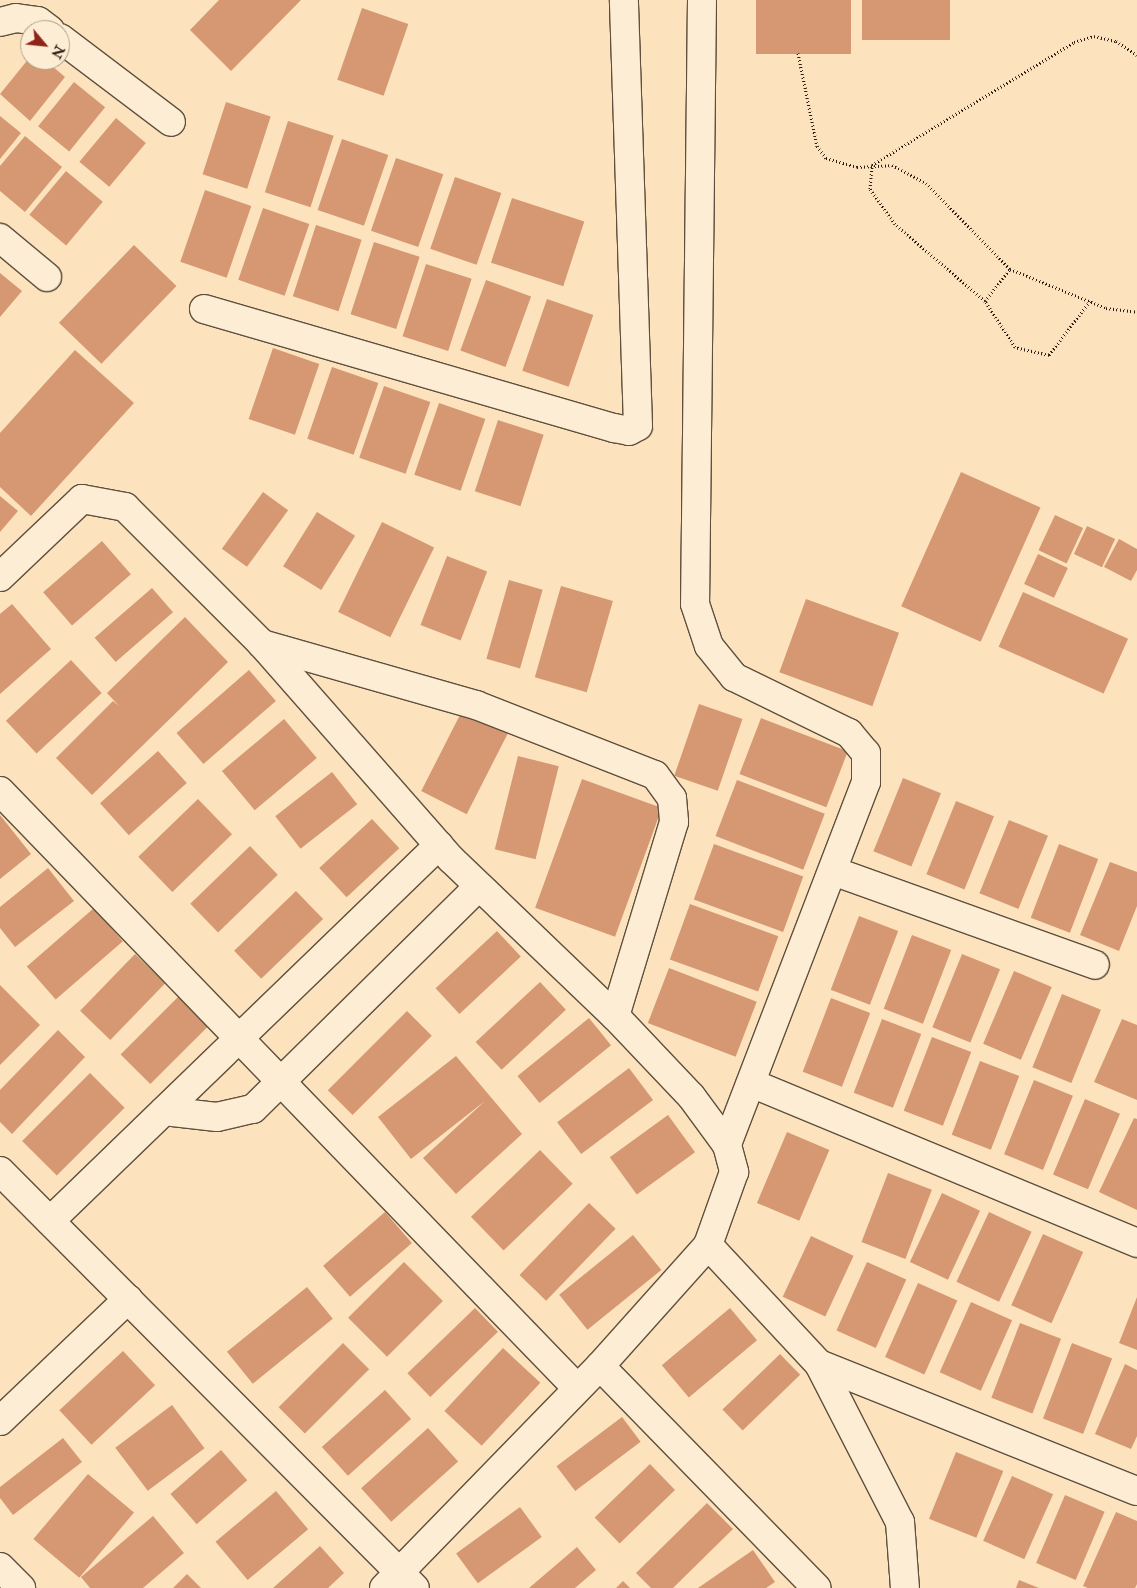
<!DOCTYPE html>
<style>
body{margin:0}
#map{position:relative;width:1137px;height:1588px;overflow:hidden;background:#fce3bd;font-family:"IM FELL Double Pica",serif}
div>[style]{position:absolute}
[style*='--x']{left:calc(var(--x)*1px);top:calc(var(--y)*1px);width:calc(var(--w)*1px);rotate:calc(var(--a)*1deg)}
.building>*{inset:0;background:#d59872;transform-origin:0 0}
.path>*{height:3px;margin-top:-1.5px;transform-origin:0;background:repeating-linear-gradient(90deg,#2b1f13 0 1px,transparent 0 3.5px)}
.roads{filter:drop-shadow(1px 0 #5f503e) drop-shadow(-1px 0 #5f503e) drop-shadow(0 1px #5f503e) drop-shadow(0 -1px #5f503e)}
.minor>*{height:28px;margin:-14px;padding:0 14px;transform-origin:14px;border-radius:14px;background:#fdedd4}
span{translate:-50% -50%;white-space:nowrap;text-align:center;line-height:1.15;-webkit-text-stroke:4px #fdedd4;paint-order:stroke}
.north{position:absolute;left:20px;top:20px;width:50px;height:50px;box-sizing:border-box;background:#fdedd4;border:1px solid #a99b87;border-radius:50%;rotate:118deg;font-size:14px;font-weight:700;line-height:20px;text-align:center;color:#2b1f13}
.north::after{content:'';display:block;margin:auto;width:18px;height:22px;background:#8f2418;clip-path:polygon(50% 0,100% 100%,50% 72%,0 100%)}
</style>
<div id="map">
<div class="building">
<div style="clip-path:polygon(219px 0,301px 0,231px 71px,190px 30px)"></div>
<div style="left:756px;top:0;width:95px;height:54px"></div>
<div style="left:862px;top:0;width:88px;height:40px"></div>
<div style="left:362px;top:8px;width:49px;height:76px;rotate:19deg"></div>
<div style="clip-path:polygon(30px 57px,45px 60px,65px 77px,30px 121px,0 94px)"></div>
<div style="left:74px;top:82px;width:40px;height:57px;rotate:39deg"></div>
<div style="left:226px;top:102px;width:47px;height:76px;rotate:18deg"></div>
<div style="clip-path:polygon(0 116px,21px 133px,0 159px)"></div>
<div style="left:116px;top:118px;width:39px;height:57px;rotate:40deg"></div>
<div style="left:288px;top:121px;width:48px;height:75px;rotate:18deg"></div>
<div style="clip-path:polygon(25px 136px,62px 167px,25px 212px,0 191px,0 166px)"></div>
<div style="left:342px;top:139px;width:49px;height:75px;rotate:19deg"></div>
<div style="left:396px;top:158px;width:50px;height:77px;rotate:19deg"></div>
<div style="left:66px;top:171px;width:48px;height:57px;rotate:40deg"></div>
<div style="left:455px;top:177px;width:49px;height:76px;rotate:19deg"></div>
<div style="left:205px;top:190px;width:49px;height:76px;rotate:19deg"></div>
<div style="left:512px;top:198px;width:76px;height:68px;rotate:18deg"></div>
<div style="left:263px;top:208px;width:49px;height:76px;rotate:19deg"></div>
<div style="left:316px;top:225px;width:48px;height:75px;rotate:18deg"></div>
<div style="left:374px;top:242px;width:48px;height:76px;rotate:18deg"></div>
<div style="left:134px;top:245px;width:59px;height:108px;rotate:44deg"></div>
<div style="left:426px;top:264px;width:48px;height:76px;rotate:18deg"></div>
<div style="clip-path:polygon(0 273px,22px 291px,0 317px)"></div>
<div style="left:486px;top:280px;width:48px;height:75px;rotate:20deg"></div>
<div style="left:547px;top:299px;width:49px;height:76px;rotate:19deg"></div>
<div style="left:273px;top:348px;width:49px;height:75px;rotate:19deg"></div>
<div style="clip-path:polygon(75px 350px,134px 403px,31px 516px,0 487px,0 433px)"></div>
<div style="left:332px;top:367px;width:49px;height:76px;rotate:19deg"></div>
<div style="left:384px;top:386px;width:49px;height:76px;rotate:19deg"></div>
<div style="left:439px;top:403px;width:49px;height:76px;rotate:19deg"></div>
<div style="left:498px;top:420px;width:48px;height:75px;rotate:18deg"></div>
<div style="left:961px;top:472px;width:87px;height:147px;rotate:24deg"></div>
<div style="left:263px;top:492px;width:31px;height:70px;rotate:36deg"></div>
<div style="clip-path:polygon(0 496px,18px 511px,0 532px)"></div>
<div style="left:317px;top:512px;width:45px;height:64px;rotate:32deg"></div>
<div style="left:1055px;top:515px;width:31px;height:39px;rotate:25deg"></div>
<div style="left:382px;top:522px;width:58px;height:100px;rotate:26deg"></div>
<div style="left:1087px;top:526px;width:31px;height:31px;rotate:25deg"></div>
<div style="clip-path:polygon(1119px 539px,1137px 549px,1137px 570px,1131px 581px,1104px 567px)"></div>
<div style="left:102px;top:541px;width:44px;height:78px;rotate:49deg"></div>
<div style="left:1038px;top:554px;width:33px;height:33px;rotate:25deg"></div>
<div style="left:447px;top:556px;width:43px;height:74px;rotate:21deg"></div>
<div style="left:509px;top:580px;width:35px;height:82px;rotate:16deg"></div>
<div style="left:561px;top:586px;width:54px;height:95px;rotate:16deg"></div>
<div style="left:152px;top:588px;width:32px;height:76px;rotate:49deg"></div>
<div style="left:1023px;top:592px;width:115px;height:60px;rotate:24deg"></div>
<div style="left:806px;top:599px;width:99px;height:78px;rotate:20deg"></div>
<div style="clip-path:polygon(12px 604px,51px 649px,0 694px,0 614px)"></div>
<div style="clip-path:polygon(185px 617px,228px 662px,92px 795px,56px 758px,113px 701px,119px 706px,107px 693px)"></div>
<div style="left:71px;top:660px;width:45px;height:89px;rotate:47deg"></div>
<div style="left:249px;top:670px;width:41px;height:96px;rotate:49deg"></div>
<div style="left:699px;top:704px;width:46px;height:76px;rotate:19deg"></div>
<div style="left:463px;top:709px;width:51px;height:92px;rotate:27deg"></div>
<div style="left:761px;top:718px;width:93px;height:60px;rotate:21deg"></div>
<div style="left:284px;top:719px;width:51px;height:81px;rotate:50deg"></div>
<div style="left:158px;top:751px;width:43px;height:78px;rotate:48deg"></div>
<div style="left:518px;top:756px;width:42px;height:96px;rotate:14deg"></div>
<div style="left:332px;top:772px;width:41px;height:72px;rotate:52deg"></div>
<div style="left:903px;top:778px;width:41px;height:79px;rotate:22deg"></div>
<div style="left:582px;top:779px;width:85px;height:137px;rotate:20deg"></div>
<div style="left:737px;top:780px;width:94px;height:60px;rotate:21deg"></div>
<div style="left:198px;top:799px;width:49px;height:83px;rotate:46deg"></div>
<div style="left:956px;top:801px;width:41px;height:79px;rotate:22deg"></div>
<div style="clip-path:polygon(0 815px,31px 854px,0 879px)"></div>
<div style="left:372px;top:819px;width:40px;height:72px;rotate:47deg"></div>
<div style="left:1009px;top:820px;width:42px;height:79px;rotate:22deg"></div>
<div style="left:714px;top:844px;width:95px;height:59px;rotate:20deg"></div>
<div style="left:1059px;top:844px;width:42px;height:79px;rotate:21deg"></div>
<div style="left:250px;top:846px;width:40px;height:83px;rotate:46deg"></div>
<div style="clip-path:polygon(1110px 862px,1137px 872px,1137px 906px,1119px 951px,1080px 935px)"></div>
<div style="clip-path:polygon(48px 868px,74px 901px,15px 947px,0 928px,0 907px)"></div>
<div style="left:296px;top:891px;width:39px;height:86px;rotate:46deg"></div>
<div style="left:690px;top:904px;width:94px;height:59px;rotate:20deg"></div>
<div style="left:94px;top:908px;width:44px;height:89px;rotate:49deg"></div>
<div style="left:859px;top:916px;width:42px;height:79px;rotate:21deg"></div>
<div style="left:497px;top:931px;width:35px;height:84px;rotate:47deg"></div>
<div style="left:912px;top:935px;width:42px;height:79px;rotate:21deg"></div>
<div style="left:135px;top:954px;width:42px;height:79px;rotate:44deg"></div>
<div style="left:962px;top:954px;width:41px;height:79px;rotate:22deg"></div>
<div style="left:669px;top:968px;width:94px;height:59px;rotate:21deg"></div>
<div style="left:1014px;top:971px;width:41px;height:79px;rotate:23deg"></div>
<div style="left:540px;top:982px;width:38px;height:88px;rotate:47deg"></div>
<div style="clip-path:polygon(0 985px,40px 1025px,0 1065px)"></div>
<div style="left:1062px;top:994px;width:42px;height:79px;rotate:22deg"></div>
<div style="left:180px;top:995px;width:42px;height:84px;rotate:45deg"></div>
<div style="left:831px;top:998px;width:42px;height:79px;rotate:21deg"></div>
<div style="left:407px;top:1011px;width:35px;height:112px;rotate:45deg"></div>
<div style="left:589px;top:1018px;width:35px;height:92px;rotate:51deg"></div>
<div style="left:882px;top:1019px;width:42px;height:79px;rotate:21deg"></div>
<div style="clip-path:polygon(1122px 1019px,1137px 1025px,1137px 1100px,1094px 1082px)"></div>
<div style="clip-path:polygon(58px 1030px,85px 1057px,12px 1134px,0 1122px,0 1090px)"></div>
<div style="left:932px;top:1037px;width:42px;height:79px;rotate:21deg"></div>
<div style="clip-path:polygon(456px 1056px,522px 1134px,456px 1194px,423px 1158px,485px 1101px,411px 1159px,378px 1117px)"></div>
<div style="left:980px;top:1061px;width:42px;height:79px;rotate:21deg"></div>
<div style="left:629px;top:1068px;width:40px;height:90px;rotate:53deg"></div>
<div style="left:90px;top:1073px;width:49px;height:96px;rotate:45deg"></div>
<div style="left:1034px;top:1080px;width:42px;height:80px;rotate:22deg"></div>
<div style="left:1085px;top:1099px;width:38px;height:82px;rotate:23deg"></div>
<div style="left:668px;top:1115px;width:46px;height:72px;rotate:54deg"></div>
<div style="clip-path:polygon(1134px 1118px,1137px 1119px,1137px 1210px,1099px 1192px)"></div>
<div style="left:787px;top:1132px;width:46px;height:77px;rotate:23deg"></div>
<div style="left:540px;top:1150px;width:47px;height:96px;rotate:46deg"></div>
<div style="left:888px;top:1173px;width:47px;height:74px;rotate:21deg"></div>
<div style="left:942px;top:1193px;width:42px;height:76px;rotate:25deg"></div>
<div style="left:589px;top:1203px;width:37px;height:100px;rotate:44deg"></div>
<div style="left:385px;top:1212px;width:41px;height:82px;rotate:49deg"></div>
<div style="left:989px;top:1212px;width:47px;height:77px;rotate:25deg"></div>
<div style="left:1043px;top:1234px;width:44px;height:78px;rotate:24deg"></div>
<div style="left:633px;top:1235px;width:45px;height:95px;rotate:51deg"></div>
<div style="left:811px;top:1236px;width:47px;height:67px;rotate:25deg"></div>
<div style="left:404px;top:1262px;width:55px;height:79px;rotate:45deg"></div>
<div style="left:867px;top:1262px;width:43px;height:75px;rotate:24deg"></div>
<div style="left:918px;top:1283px;width:43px;height:81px;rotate:24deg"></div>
<div style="left:307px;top:1287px;width:41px;height:103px;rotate:51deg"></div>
<div style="clip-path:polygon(1137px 1297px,1137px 1350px,1119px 1343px)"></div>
<div style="left:971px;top:1302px;width:45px;height:77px;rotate:24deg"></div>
<div style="left:475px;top:1308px;width:33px;height:94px;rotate:46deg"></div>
<div style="left:730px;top:1308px;width:42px;height:89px;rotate:50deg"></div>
<div style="left:1020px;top:1323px;width:44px;height:80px;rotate:21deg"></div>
<div style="left:343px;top:1343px;width:37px;height:91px;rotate:45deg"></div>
<div style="left:1072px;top:1343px;width:43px;height:81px;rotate:21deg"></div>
<div style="left:503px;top:1348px;width:51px;height:86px;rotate:43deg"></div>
<div style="left:123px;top:1351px;width:47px;height:87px;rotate:47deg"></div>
<div style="left:780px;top:1354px;width:29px;height:80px;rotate:46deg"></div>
<div style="clip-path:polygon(1125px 1364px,1137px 1370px,1137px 1436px,1131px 1449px,1095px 1434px)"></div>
<div style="left:385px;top:1390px;width:39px;height:85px;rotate:48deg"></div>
<div style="left:172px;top:1405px;width:54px;height:71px;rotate:53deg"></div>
<div style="left:622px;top:1417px;width:31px;height:82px;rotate:53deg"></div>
<div style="left:428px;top:1428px;width:45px;height:90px;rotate:48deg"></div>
<div style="clip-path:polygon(63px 1438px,82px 1462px,13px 1515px,0 1498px,0 1487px)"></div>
<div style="left:221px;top:1450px;width:40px;height:67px;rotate:49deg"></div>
<div style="left:956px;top:1452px;width:51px;height:72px;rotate:22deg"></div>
<div style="left:650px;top:1464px;width:36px;height:77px;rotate:46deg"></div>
<div style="left:88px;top:1474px;width:60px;height:85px;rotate:40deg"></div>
<div style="left:1012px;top:1476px;width:45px;height:71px;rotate:24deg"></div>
<div style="left:276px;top:1491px;width:50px;height:79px;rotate:50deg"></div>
<div style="left:1065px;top:1495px;width:43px;height:74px;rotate:23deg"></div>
<div style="clip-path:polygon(707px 1503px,733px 1529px,673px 1588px,651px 1588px,636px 1573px)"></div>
<div style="left:520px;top:1507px;width:37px;height:79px;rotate:54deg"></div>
<div style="clip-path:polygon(1116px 1512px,1137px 1521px,1137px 1584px,1135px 1588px,1088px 1588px,1083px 1586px)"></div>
<div style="clip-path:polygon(153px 1516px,184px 1553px,143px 1588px,90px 1588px,81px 1577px)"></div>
<div style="clip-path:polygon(320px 1546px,344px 1573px,328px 1588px,273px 1588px)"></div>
<div style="clip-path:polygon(577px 1547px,596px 1570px,575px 1588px,529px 1588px)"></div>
<div style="clip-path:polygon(753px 1550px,775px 1582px,766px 1588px,698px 1588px)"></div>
<div style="clip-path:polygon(187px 1574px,201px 1588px,173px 1588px)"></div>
<div style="clip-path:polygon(1019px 1580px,1039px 1588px,1016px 1588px)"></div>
<div style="clip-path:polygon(623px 1581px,630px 1588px,616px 1588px)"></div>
</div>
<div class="path">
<div style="--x:798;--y:53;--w:95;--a:78.5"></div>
<div style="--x:817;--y:146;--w:15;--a:53"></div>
<div style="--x:826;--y:158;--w:32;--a:16"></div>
<div style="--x:857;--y:167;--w:35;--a:-3"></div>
<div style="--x:892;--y:165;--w:38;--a:28"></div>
<div style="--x:926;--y:183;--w:120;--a:45.7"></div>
<div style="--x:1010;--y:269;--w:104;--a:22.1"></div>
<div style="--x:1106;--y:308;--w:31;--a:7"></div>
<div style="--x:985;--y:301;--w:41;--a:-52"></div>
<div style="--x:1090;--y:301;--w:68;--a:127.2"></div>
<div style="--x:1049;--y:355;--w:35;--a:-167"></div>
<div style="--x:1015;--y:347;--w:55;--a:-123.1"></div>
<div style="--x:985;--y:301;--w:118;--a:-139.5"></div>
<div style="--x:895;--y:224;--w:43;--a:-125.5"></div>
<div style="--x:870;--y:189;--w:24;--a:-85"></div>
<div style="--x:872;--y:165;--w:237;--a:-31.3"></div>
<div style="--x:1074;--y:42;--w:21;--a:-17"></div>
<div style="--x:1094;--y:36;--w:23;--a:13"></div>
<div style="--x:1116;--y:41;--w:25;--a:34"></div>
</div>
<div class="roads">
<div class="minor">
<div style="--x:702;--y:0;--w:604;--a:90.66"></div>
<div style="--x:695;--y:604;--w:44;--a:71.6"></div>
<div style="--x:709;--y:646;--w:40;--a:51"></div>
<div style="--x:734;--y:677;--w:128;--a:26"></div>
<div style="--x:849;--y:733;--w:26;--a:50"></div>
<div style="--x:866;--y:753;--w:29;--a:90"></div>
<div style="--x:866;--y:782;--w:389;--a:111"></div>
<div style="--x:0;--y:22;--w:16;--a:-14"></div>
<div style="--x:16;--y:18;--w:22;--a:8"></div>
<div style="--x:38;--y:21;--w:15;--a:37"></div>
<div style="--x:60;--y:38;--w:139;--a:37.1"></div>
<div style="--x:0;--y:238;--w:61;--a:39.7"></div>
<div style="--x:204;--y:309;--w:427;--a:16.2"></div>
<div style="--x:614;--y:428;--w:15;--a:11"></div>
<div style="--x:629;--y:431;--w:10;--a:-29"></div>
<div style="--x:638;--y:426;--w:426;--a:-91.9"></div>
<div style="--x:0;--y:577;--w:113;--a:-43.6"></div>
<div style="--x:82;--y:499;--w:44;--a:10.5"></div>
<div style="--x:125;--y:507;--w:194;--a:45"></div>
<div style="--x:262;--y:644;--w:223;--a:15.9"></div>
<div style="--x:476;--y:705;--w:192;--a:21.4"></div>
<div style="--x:655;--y:775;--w:29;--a:54"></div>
<div style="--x:672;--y:798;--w:24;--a:85"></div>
<div style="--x:674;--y:822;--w:203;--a:106.9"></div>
<div style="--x:615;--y:1016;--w:110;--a:46.5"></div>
<div style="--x:691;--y:1096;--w:61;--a:53.7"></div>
<div style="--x:727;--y:1145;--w:28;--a:75"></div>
<div style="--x:734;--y:1172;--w:77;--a:109.6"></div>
<div style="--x:708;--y:1245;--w:163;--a:47"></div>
<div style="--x:819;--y:1364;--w:178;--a:62.9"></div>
<div style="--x:900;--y:1522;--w:66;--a:85.7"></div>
<div style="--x:262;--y:644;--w:286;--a:48.7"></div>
<div style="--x:451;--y:859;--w:227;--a:43.8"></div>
<div style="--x:0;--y:791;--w:829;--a:45.98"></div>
<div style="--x:833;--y:871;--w:278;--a:19.7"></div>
<div style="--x:751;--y:1083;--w:418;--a:22.5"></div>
<div style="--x:164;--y:1111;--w:53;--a:6.5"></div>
<div style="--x:217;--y:1117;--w:37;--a:-13"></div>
<div style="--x:253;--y:1109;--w:317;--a:-44.6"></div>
<div style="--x:0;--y:1171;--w:588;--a:45.14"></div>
<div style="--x:50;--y:1221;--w:541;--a:-44.03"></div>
<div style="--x:819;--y:1364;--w:342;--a:21.8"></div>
<div style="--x:600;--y:1366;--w:310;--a:45.7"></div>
<div style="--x:0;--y:1421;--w:177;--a:-43.6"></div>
<div style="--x:0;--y:1567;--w:30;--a:45"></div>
<div style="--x:384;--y:1588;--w:310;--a:-45.8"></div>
<div style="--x:600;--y:1366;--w:162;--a:-48.2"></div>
</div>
</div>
<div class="north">N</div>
</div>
